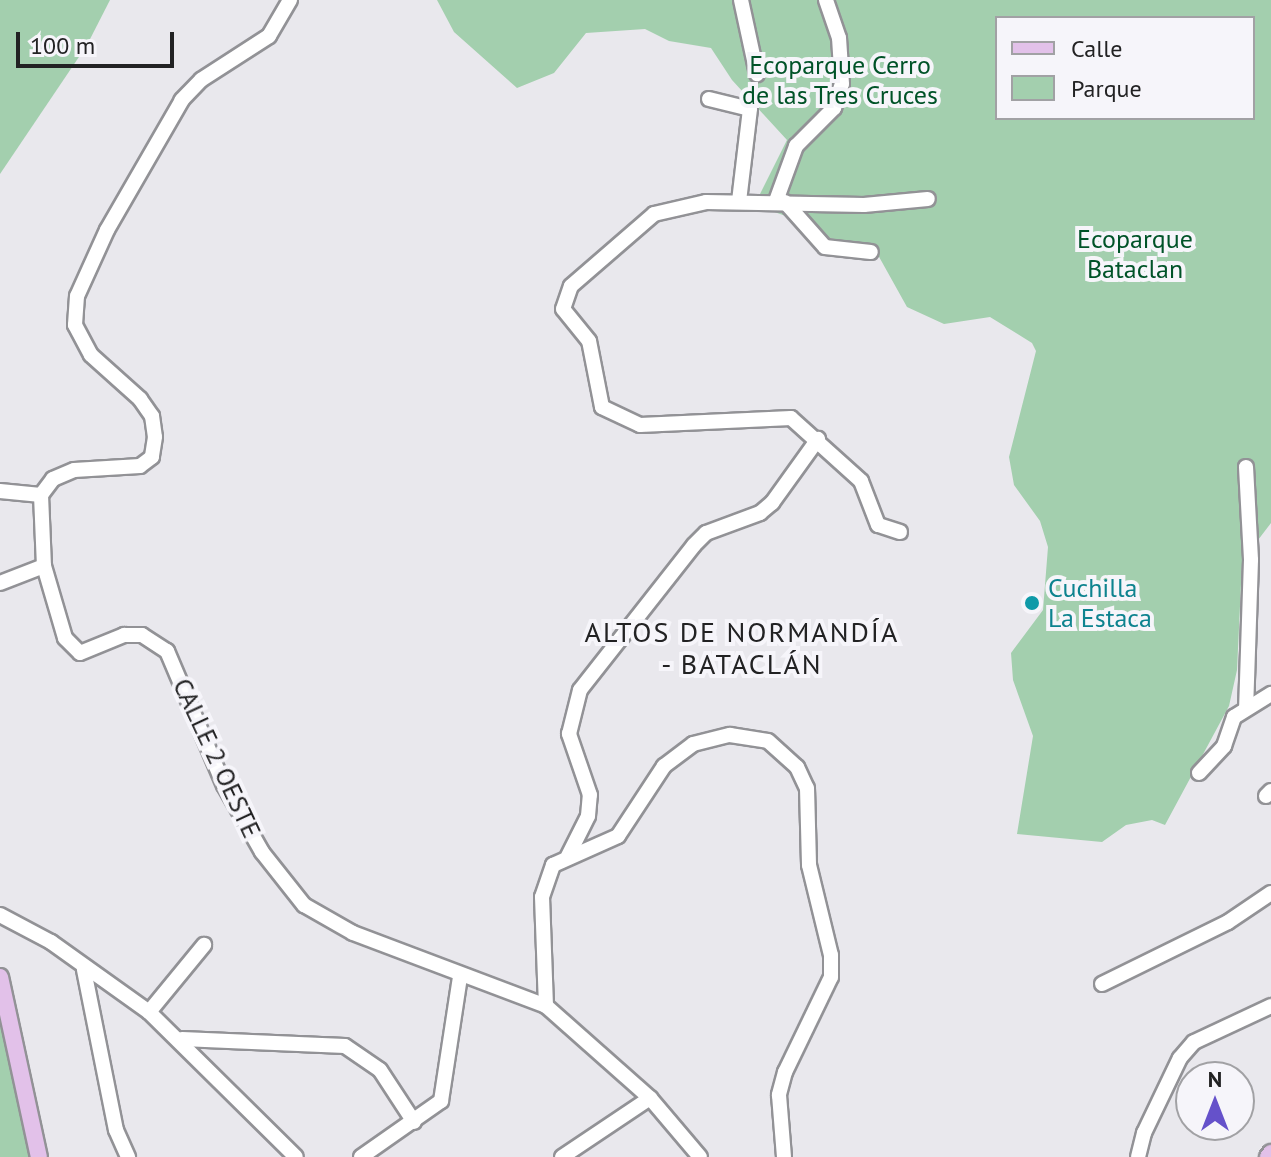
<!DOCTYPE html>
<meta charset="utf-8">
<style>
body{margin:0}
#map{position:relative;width:1271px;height:1157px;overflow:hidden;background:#e9e8ed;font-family:"PT Sans",sans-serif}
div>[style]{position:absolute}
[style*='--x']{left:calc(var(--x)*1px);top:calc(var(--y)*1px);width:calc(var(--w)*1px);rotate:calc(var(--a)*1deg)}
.green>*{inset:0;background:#a3cfae}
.roads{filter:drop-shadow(2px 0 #929296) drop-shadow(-2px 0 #929296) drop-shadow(0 2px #929296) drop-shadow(0 -2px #929296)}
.minor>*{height:14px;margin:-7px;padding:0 7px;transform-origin:7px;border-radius:7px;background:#fff}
.major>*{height:16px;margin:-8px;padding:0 8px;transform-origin:8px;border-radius:8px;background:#e2c1e9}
.dots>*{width:22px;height:22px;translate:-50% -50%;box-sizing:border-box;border:4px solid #f6f5fa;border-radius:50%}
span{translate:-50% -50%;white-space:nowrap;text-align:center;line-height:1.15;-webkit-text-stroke:8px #f6f5fa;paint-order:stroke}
.park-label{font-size:26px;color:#005328}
.culture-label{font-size:26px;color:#0d838f}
.left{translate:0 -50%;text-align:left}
.street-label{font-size:26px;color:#222223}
.neighbourhood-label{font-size:28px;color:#222223;letter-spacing:2px}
.legend{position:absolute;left:995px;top:16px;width:260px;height:104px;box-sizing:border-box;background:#f6f5fa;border:2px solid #a1a1a4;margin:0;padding:10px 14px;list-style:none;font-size:24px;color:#222223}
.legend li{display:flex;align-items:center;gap:16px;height:40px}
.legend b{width:40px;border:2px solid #a1a1a4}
.north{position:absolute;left:1175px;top:1061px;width:80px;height:80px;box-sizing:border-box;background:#f6f5fa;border:2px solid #a1a1a4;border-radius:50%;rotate:0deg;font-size:22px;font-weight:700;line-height:32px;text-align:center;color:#222223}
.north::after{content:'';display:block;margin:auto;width:28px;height:36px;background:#6551ca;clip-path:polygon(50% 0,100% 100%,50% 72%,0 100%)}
.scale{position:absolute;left:16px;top:32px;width:158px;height:36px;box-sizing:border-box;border:4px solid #222223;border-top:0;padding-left:10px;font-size:24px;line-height:28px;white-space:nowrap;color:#222223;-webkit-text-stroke:6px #f6f5fa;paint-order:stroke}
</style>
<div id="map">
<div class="green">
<div style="clip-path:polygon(0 0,110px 0,87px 45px,0 174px)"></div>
<div style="clip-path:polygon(evenodd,437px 0,1271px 0,1271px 523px,1258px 540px,1243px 542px,1237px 670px,1229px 706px,1165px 825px,1152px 820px,1126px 825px,1102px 842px,1017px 834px,1033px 736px,1013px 680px,1011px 653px,1043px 610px,1048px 547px,1040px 521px,1014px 485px,1009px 457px,1036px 351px,1032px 343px,990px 317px,944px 324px,907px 307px,873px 246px,829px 238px,817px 242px,797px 220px,766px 209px,760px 194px,787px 140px,732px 80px,711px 48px,669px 41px,645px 29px,586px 33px,554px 73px,517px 88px,454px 32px,437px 0,997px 18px,1253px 18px,1253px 118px,997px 118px,997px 18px)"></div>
<div style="clip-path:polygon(0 1027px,3px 1032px,31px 1157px,0 1157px)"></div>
</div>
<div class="roads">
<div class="minor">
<div style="--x:290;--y:0;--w:42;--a:120.3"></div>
<div style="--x:269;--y:36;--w:81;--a:147.1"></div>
<div style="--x:201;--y:80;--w:28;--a:134"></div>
<div style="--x:182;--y:100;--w:150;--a:120"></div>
<div style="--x:107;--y:230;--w:72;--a:114.4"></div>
<div style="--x:77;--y:296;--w:29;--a:94"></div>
<div style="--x:75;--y:325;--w:34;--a:62"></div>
<div style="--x:91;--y:355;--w:66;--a:41.9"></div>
<div style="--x:140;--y:399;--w:21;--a:55"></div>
<div style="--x:152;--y:416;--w:21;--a:82"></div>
<div style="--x:155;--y:437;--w:20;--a:99"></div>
<div style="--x:152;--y:457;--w:15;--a:143"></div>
<div style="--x:140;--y:466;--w:66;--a:176.5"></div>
<div style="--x:74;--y:470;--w:23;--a:157"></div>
<div style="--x:53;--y:479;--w:20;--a:127"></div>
<div style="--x:41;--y:495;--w:71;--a:87.6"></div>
<div style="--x:44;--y:566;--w:75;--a:73.7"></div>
<div style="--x:65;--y:638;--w:21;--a:45"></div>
<div style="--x:80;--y:653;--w:48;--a:-22.2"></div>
<div style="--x:124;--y:635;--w:18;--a:0"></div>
<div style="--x:142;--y:635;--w:30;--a:33"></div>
<div style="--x:167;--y:651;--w:146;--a:67"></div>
<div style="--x:224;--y:785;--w:77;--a:60.4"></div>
<div style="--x:262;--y:852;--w:68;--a:51.6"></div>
<div style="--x:304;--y:905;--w:56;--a:29.7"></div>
<div style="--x:353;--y:933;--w:206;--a:20.7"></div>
<div style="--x:546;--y:1006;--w:139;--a:41.5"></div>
<div style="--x:650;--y:1098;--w:77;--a:49.7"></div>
<div style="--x:741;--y:0;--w:76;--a:77.8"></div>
<div style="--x:709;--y:99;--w:42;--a:13.7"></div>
<div style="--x:750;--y:109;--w:93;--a:96.8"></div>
<div style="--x:776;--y:201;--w:59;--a:-70"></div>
<div style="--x:796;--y:146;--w:54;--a:-45"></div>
<div style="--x:834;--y:108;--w:25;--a:-72"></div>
<div style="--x:842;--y:84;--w:46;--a:-93.7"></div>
<div style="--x:839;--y:38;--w:40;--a:-108.9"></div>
<div style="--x:785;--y:202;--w:60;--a:48.4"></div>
<div style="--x:825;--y:247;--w:46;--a:6.2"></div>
<div style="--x:1246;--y:467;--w:93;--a:86.9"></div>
<div style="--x:1251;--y:560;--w:148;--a:91.9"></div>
<div style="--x:0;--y:491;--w:41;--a:5.6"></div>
<div style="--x:900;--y:532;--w:23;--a:-162"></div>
<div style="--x:878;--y:525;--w:47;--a:-111.1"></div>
<div style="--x:861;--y:481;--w:94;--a:-138"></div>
<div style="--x:791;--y:418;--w:151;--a:177.3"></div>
<div style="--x:640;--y:425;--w:42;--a:-154.7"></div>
<div style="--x:602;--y:407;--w:67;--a:-101.1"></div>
<div style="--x:589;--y:341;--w:41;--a:-129.1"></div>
<div style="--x:563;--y:309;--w:24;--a:-71"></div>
<div style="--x:571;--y:286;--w:110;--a:-40.9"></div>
<div style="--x:654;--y:214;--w:53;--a:-13"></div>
<div style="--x:706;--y:202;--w:158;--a:1.1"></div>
<div style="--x:864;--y:205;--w:64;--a:-5.4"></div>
<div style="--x:0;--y:583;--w:47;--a:-21.1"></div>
<div style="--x:1199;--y:773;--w:37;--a:-47"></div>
<div style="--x:1224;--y:746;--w:31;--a:-71"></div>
<div style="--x:1234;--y:717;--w:44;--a:-31.9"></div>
<div style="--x:1266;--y:796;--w:7;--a:-45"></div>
<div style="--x:568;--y:856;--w:45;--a:-63.4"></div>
<div style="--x:588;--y:816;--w:21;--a:-85"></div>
<div style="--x:590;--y:795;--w:65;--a:-109"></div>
<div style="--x:569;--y:734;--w:45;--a:-76"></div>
<div style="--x:580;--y:690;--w:184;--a:-51.8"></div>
<div style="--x:694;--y:545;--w:17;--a:-45"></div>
<div style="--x:706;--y:533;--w:58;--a:-20.3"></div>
<div style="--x:760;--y:513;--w:16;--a:-40"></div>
<div style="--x:772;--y:503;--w:79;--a:-54.3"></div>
<div style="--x:0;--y:915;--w:58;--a:27.9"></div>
<div style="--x:51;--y:942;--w:120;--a:35.5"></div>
<div style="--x:149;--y:1012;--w:206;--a:44.6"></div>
<div style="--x:84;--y:970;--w:163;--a:78.7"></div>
<div style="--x:116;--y:1130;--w:30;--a:66"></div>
<div style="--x:1102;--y:984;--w:140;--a:-26.2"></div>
<div style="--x:1228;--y:922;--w:52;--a:-34"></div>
<div style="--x:546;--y:1006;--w:109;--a:-92.1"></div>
<div style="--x:542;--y:897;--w:34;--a:-71"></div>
<div style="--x:553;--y:865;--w:71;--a:-24"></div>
<div style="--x:618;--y:836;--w:84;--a:-56.7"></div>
<div style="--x:664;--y:766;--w:36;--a:-37"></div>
<div style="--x:693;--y:744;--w:38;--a:-14"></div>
<div style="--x:730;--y:735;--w:38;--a:9"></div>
<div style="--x:768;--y:741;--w:39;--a:42"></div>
<div style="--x:797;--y:767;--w:23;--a:65"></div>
<div style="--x:807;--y:788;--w:77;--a:88.5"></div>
<div style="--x:809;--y:865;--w:93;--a:76.3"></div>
<div style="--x:831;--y:955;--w:22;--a:90"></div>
<div style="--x:831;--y:977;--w:106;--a:115.8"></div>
<div style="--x:785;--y:1072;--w:24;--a:105"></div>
<div style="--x:779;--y:1095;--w:62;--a:85.4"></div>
<div style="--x:149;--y:1012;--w:87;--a:-50.6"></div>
<div style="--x:182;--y:1039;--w:163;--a:2.5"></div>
<div style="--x:345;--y:1046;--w:42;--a:34.4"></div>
<div style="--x:380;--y:1070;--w:62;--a:56.8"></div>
<div style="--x:361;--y:1157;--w:98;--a:-35"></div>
<div style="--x:441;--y:1101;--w:125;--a:-81.3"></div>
<div style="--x:562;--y:1157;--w:106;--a:-33.8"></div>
<div style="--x:1138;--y:1157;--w:25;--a:-76"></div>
<div style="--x:1144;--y:1133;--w:83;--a:-64.4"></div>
<div style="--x:1180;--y:1058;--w:21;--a:-49"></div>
<div style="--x:1194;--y:1042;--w:85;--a:-25.1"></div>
</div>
<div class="major">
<div style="--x:0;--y:977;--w:184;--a:77.8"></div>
<div style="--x:1268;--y:1157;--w:5;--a:-53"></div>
</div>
</div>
<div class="dots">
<div style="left:1032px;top:603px;background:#0f9aa8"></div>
</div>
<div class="park-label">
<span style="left:840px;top:80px">Ecoparque Cerro<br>de las Tres Cruces</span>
<span style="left:1135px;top:254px">Ecoparque<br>Bataclan</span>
</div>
<div class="culture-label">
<span class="left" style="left:1048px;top:603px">Cuchilla<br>La Estaca</span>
</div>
<div class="street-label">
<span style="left:217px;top:758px;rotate:65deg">CALLE 2 OESTE</span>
</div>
<div class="neighbourhood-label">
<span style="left:742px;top:648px">ALTOS DE NORMANDÍA<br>- BATACLÁN</span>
</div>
<ul class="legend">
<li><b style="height:10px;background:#e2c1e9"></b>Calle</li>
<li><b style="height:22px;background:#a3cfae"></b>Parque</li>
</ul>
<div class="north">N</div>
<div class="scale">100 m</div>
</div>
